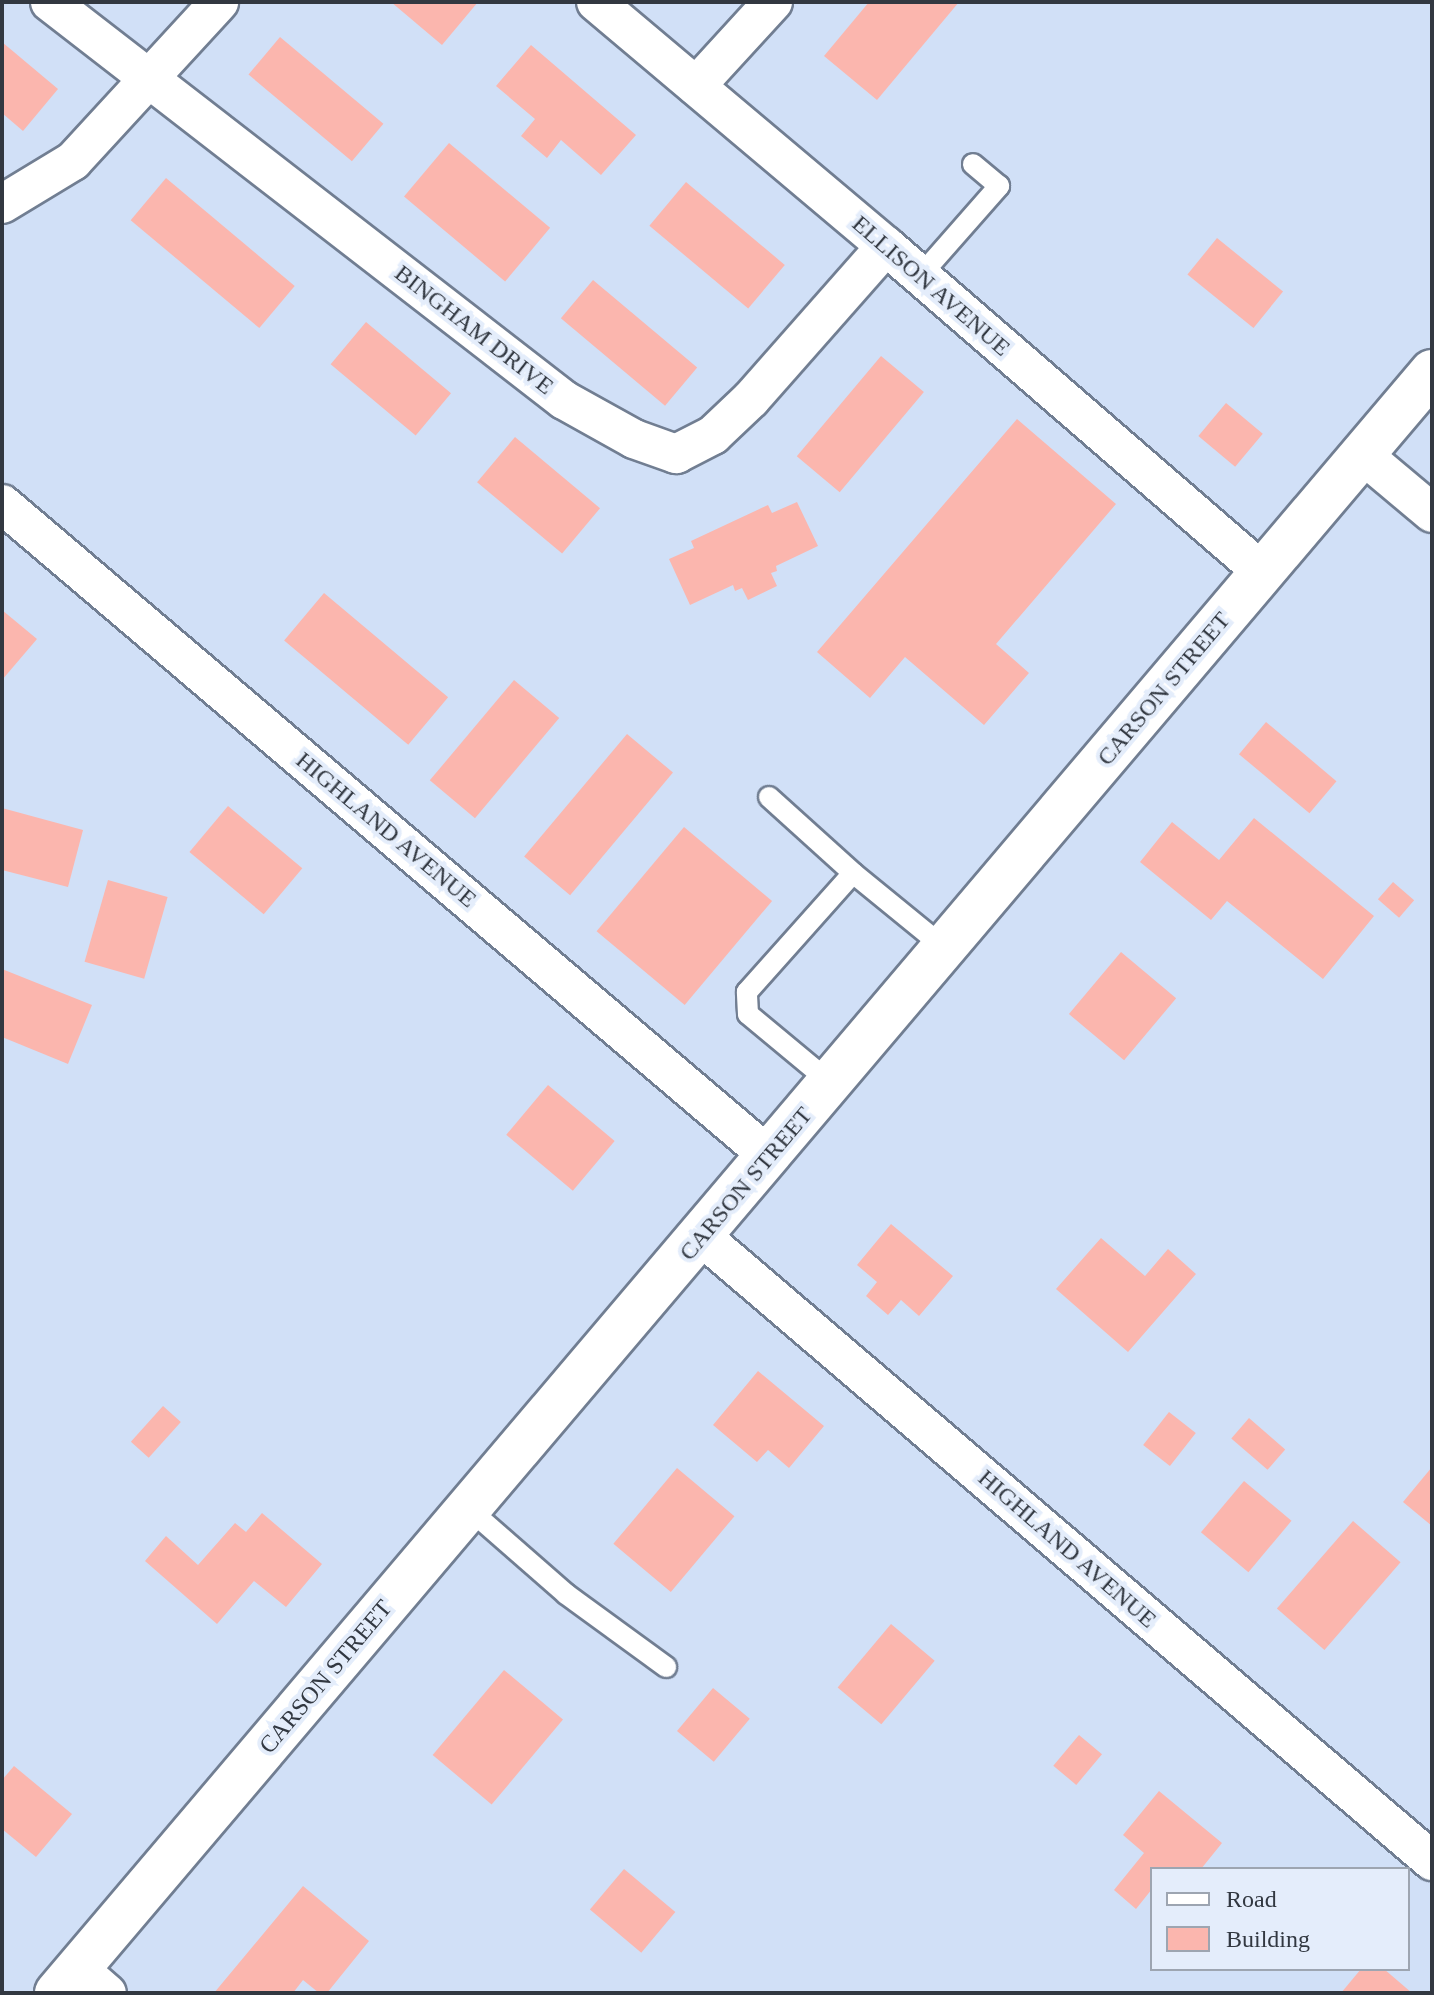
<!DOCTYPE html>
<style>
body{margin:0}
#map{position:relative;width:1434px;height:1995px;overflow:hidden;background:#d1e0f7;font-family:Georgia,serif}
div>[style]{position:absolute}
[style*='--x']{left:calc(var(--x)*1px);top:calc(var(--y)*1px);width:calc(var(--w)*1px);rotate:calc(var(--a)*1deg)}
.building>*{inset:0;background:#fbb6ae;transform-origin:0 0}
.roads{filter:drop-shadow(2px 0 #717e92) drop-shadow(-2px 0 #717e92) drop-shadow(0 2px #717e92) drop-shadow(0 -2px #717e92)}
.lane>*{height:20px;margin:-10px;padding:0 10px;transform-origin:10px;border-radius:10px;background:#fff}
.street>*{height:38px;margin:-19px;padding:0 19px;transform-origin:19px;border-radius:19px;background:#fff}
.secondary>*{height:44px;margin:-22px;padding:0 22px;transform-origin:22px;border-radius:22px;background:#fff}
span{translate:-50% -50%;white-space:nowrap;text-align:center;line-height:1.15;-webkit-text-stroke:8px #e4edfb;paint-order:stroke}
.street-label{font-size:24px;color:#323841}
.frame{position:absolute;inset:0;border:4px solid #323841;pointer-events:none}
.legend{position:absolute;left:1150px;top:1867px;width:260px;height:104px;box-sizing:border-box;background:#e4edfb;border:2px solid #9da5b1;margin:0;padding:10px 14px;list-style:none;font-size:24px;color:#323841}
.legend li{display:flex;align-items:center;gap:16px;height:40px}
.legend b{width:40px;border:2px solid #9da5b1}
</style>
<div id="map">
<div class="building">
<div style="clip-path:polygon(391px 2px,478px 2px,442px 45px)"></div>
<div style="clip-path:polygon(869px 2px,959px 2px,877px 100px,824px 56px)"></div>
<div style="left:280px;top:37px;width:135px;height:49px;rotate:40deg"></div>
<div style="clip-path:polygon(2px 42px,58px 89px,23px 131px,2px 113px)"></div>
<div style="clip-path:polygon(531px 45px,636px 135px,601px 175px,561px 140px,547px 158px,521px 136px,535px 119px,496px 86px)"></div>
<div style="left:449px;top:143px;width:132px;height:70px;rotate:40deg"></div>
<div style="left:166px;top:178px;width:168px;height:55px;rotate:40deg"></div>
<div style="left:686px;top:182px;width:129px;height:57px;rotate:40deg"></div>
<div style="left:1217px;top:238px;width:85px;height:47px;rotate:39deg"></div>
<div style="left:593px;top:280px;width:136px;height:50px;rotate:40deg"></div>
<div style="left:366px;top:322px;width:111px;height:55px;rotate:40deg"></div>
<div style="left:881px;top:356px;width:56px;height:131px;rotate:40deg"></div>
<div style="left:1226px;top:403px;width:48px;height:43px;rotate:40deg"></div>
<div style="clip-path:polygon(1017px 419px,1116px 504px,996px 644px,1029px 673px,984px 725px,905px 657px,870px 698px,817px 652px)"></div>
<div style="left:515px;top:437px;width:111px;height:59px;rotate:40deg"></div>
<div style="clip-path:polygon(797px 502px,818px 546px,776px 566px,777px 571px,771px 573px,777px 586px,748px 600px,742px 588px,735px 591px,733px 585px,690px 605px,669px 559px,694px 548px,691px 541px,768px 505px,772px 513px)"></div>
<div style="left:324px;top:593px;width:162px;height:62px;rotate:40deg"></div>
<div style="clip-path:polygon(2px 610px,37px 639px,2px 680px)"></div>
<div style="left:514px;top:680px;width:59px;height:131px;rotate:40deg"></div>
<div style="left:1266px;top:722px;width:92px;height:42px;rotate:40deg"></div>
<div style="left:627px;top:734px;width:60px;height:160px;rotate:40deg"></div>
<div style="left:228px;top:806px;width:97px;height:60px;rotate:40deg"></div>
<div style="clip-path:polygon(2px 808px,83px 830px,68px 887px,2px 870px)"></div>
<div style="clip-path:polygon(1254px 818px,1374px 916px,1323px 979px,1227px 901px,1211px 920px,1140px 862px,1172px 822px,1219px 860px)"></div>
<div style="left:684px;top:827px;width:115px;height:136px;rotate:40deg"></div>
<div style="left:108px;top:880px;width:62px;height:85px;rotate:16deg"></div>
<div style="left:1393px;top:882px;width:28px;height:23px;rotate:41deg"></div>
<div style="left:1121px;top:952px;width:72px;height:81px;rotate:40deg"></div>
<div style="clip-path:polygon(2px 969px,92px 1005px,68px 1064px,2px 1037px)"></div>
<div style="left:548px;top:1085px;width:87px;height:65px;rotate:40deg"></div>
<div style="clip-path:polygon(891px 1224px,953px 1276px,919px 1316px,901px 1300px,888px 1315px,866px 1296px,877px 1282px,857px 1265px)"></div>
<div style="clip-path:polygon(1101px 1238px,1145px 1276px,1168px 1249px,1196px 1274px,1128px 1352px,1056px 1289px)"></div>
<div style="clip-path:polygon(758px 1371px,824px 1426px,789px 1468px,768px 1450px,757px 1462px,713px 1425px)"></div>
<div style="left:163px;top:1406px;width:24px;height:48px;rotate:42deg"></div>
<div style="left:1169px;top:1412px;width:34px;height:42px;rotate:38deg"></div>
<div style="left:1249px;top:1418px;width:48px;height:27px;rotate:41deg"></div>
<div style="clip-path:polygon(1432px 1467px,1432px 1526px,1403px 1502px)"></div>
<div style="left:677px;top:1468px;width:75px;height:99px;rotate:40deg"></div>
<div style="left:1244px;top:1481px;width:62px;height:67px;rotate:40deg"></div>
<div style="clip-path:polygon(262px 1513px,322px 1564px,286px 1607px,254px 1581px,217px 1624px,145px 1561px,166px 1536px,198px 1565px,235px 1523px,246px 1532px)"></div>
<div style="left:1353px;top:1521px;width:63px;height:116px;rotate:41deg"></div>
<div style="left:891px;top:1624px;width:57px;height:83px;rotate:40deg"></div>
<div style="left:504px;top:1670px;width:77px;height:111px;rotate:40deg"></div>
<div style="left:713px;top:1688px;width:48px;height:56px;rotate:40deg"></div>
<div style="left:1079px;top:1735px;width:30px;height:40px;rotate:40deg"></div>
<div style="clip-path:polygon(14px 1766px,72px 1814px,36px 1857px,2px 1829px,2px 1780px)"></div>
<div style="clip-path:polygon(1159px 1791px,1222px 1843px,1201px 1869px,1152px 1869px,1152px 1889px,1136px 1909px,1114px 1890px,1144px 1853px,1123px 1835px)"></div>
<div style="left:624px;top:1869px;width:67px;height:53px;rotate:40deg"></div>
<div style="clip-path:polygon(303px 1886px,369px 1941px,327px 1993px,319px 1993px,303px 1980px,293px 1993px,214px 1993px)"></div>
<div style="clip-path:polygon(1361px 1969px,1384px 1969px,1412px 1993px,1341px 1993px)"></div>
</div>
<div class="roads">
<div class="lane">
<div style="--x:920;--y:276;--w:120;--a:-48.7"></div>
<div style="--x:999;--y:186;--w:34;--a:-140"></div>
<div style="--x:769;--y:797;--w:113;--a:42.1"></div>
<div style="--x:831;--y:1083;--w:108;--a:-140.3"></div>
<div style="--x:748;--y:1014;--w:22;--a:-93"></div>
<div style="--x:747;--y:992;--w:159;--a:-48.3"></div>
<div style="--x:853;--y:873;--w:119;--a:39.2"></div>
<div style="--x:469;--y:1509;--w:129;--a:41.2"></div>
<div style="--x:566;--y:1594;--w:124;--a:36.1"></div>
</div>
<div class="street">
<div style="--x:50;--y:2;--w:650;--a:37.75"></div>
<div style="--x:564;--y:400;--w:80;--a:29.1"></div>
<div style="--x:634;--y:439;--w:45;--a:19.7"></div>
<div style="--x:676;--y:454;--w:42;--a:-27.2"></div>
<div style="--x:713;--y:435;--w:52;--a:-43.5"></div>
<div style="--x:751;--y:399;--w:204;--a:-48.6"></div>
<div style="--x:596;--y:2;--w:379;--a:40.1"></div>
<div style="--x:886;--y:246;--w:499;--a:40.9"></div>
<div style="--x:696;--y:86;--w:114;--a:-47.5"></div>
<div style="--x:2;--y:204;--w:83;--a:-31.2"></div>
<div style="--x:73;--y:161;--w:216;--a:-47.4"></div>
<div style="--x:1363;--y:455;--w:90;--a:40"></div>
<div style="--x:2;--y:504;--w:1007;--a:40.37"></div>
<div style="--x:701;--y:1236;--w:962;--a:40.53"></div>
<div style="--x:79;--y:1969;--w:37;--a:41"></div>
</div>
<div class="secondary">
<div style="--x:57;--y:1993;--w:2126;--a:-49.69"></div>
</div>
</div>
<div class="street-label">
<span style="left:931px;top:286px;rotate:41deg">ELLISON AVENUE</span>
<span style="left:474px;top:330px;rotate:38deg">BINGHAM DRIVE</span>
<span style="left:1164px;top:689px;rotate:-50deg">CARSON STREET</span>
<span style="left:386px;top:830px;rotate:40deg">HIGHLAND AVENUE</span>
<span style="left:746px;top:1184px;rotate:-50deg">CARSON STREET</span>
<span style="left:1067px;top:1549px;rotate:41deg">HIGHLAND AVENUE</span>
<span style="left:326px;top:1677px;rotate:-50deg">CARSON STREET</span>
</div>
<div class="frame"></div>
<ul class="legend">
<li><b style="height:10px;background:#fff"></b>Road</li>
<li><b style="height:22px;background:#fbb6ae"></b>Building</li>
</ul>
</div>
